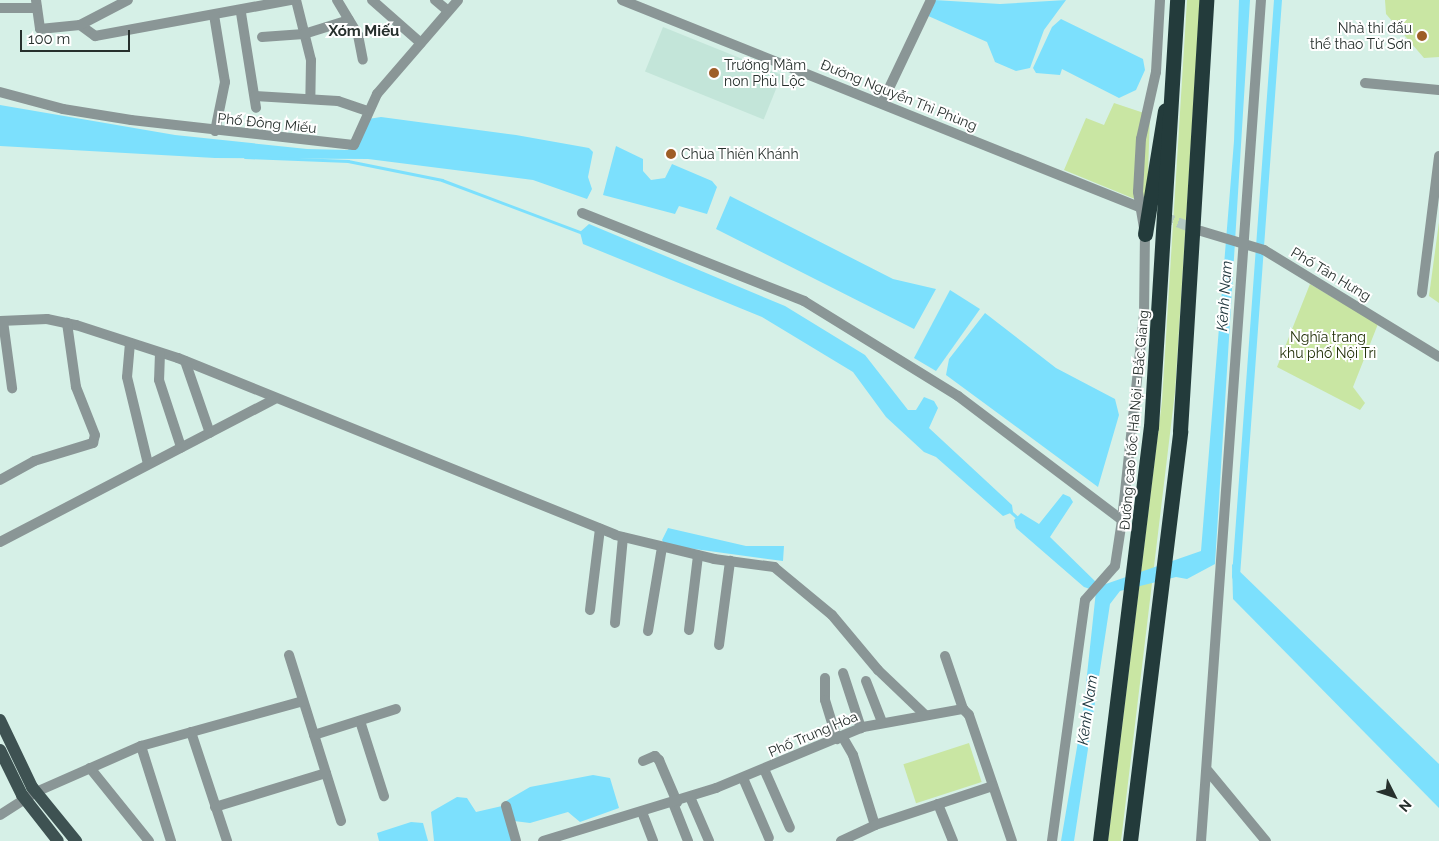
<!DOCTYPE html>
<meta charset="utf-8">
<style>
body{margin:0}
#map{position:relative;width:1439px;height:841px;overflow:hidden;background:#d6f0e7;font-family:Raleway,sans-serif}
div>[style]{position:absolute}
[style*='--x']{left:calc(var(--x)*1px);top:calc(var(--y)*1px);width:calc(var(--w)*1px);rotate:calc(var(--a)*1deg)}
.built>*{inset:0;background:#c3e5d9;transform-origin:0 0}
.green>*{inset:0;background:#c9e6a3;transform-origin:0 0}
.water>*{inset:0;background:#7ce0fd}
.stream>*{height:2.5px;margin:-1.25px;padding:0 1.25px;transform-origin:1.25px;border-radius:1.25px;background:#7ce0fd}
.canal>*{height:8px;margin:-4px;padding:0 4px;transform-origin:4px;border-radius:4px;background:#7ce0fd}
.minor-tunnel>*{height:10px;margin-top:-5px;transform-origin:0;background:repeating-linear-gradient(90deg,#b3cac2 0 10px,transparent 0 15px)}
.minor>*{height:10px;margin:-5px;padding:0 5px;transform-origin:5px;border-radius:5px;background:#8a9696}
.major>*{height:12px;margin:-6px;padding:0 6px;transform-origin:6px;border-radius:6px;background:#3e5252}
.highway>*{height:15px;margin:-7.5px;padding:0 7.5px;transform-origin:7.5px;border-radius:7.5px;background:#233b3b}
.dots>*{width:14px;height:14px;translate:-50% -50%;box-sizing:border-box;border:2px solid #fff;border-radius:50%}
span{translate:-50% -50%;white-space:nowrap;text-align:center;line-height:1.15;-webkit-text-stroke:4px #fff;paint-order:stroke}
.poi-label{font-size:14px;color:#27302d}
.right{translate:-100% -50%;text-align:right}
.left{translate:0 -50%;text-align:left}
.street-label{font-size:14px;color:#27302d}
.park-label{font-size:14px;color:#223008}
.neighbourhood-label{font-size:15px;color:#27302d;font-weight:700}
.water-label{font-size:15px;color:#21383f;font-style:italic}
.north{position:absolute;left:1369px;top:771px;width:50px;height:50px;-webkit-text-stroke:4px #fff;paint-order:stroke;rotate:131deg;font-size:14px;font-weight:700;line-height:20px;text-align:center;color:#27302d}
.north::after{content:'';display:block;margin:auto;width:18px;height:22px;background:#27302d;clip-path:polygon(50% 0,100% 100%,50% 72%,0 100%)}
.scale{position:absolute;left:20px;top:30px;width:110px;height:22px;box-sizing:border-box;border:2px solid #27302d;border-top:0;padding-left:6px;font-size:15px;line-height:18px;white-space:nowrap;color:#27302d;-webkit-text-stroke:4px #fff;paint-order:stroke}
</style>
<div id="map">
<div class="built">
<div style="left:663px;top:27px;width:128px;height:48px;rotate:22deg"></div>
</div>
<div class="green">
<div style="clip-path:polygon(1187px 0,1200px 0,1175px 392px,1121px 841px,1108px 841px,1162px 401px)"></div>
<div style="clip-path:polygon(1385px 0,1439px 0,1439px 57px,1424px 58px,1386px 14px)"></div>
<div style="clip-path:polygon(1114px 103px,1150px 115px,1147px 204px,1064px 170px,1086px 118px,1104px 125px)"></div>
<div style="clip-path:polygon(1439px 222px,1439px 303px,1429px 296px)"></div>
<div style="clip-path:polygon(1310px 284px,1378px 324px,1353px 387px,1365px 403px,1360px 410px,1277px 367px)"></div>
<div style="left:969px;top:743px;width:41px;height:69px;rotate:72deg"></div>
</div>
<div class="water">
<div style="clip-path:polygon(934px 0,1000px 4px,1066px 0,1044px 30px,1030px 68px,1016px 71px,995px 62px,987px 42px,926px 15px)"></div>
<div style="clip-path:polygon(1239px 0,1250px 0,1215px 564px,1187px 579px,1176px 577px,1120px 591px,1110px 604px,1074px 841px,1061px 841px,1083px 712px,1096px 591px,1084px 587px,1016px 528px,1014px 520px,1021px 513px,1039px 524px,1063px 494px,1070px 497px,1073px 502px,1050px 537px,1100px 586px,1201px 551px,1234px 141px)"></div>
<div style="clip-path:polygon(1061px 19px,1143px 59px,1145px 70px,1136px 90px,1119px 98px,1062px 69px,1060px 75px,1036px 73px,1033px 68px,1052px 27px)"></div>
<div style="clip-path:polygon(0 105px,175px 135px,307px 149px,348px 150px,368px 119px,381px 117px,516px 135px,589px 148px,593px 152px,588px 177px,592px 189px,587px 199px,533px 180px,368px 159px,215px 158px,0 146px)"></div>
<div style="clip-path:polygon(616px 146px,643px 159px,643px 171px,651px 180px,665px 178px,672px 164px,712px 181px,717px 187px,707px 214px,679px 206px,675px 214px,603px 195px)"></div>
<div style="clip-path:polygon(730px 196px,893px 279px,936px 289px,914px 329px,716px 229px)"></div>
<div style="clip-path:polygon(589px 224px,785px 306px,865px 355px,908px 410px,916px 410px,924px 397px,934px 401px,938px 408px,929px 428px,1012px 505px,1013px 512px,1003px 516px,936px 457px,924px 452px,886px 417px,853px 372px,762px 317px,583px 244px,580px 232px)"></div>
<div style="clip-path:polygon(950px 290px,980px 309px,936px 371px,914px 358px)"></div>
<div style="clip-path:polygon(985px 313px,1056px 368px,1115px 399px,1119px 415px,1098px 487px,946px 375px,949px 359px)"></div>
<div style="clip-path:polygon(668px 528px,746px 546px,784px 546px,783px 561px,665px 545px,662px 540px)"></div>
<div style="clip-path:polygon(1232px 564px,1439px 764px,1439px 808px,1233px 599px)"></div>
<div style="clip-path:polygon(593px 775px,610px 778px,619px 808px,580px 822px,568px 812px,530px 823px,514px 821px,506px 801px,530px 787px)"></div>
<div style="clip-path:polygon(457px 797px,467px 798px,476px 812px,502px 806px,513px 841px,434px 841px,431px 812px)"></div>
<div style="clip-path:polygon(411px 822px,423px 823px,428px 841px,379px 841px,377px 833px)"></div>
</div>
<div class="stream">
<div style="--x:245;--y:157;--w:103;--a:2.2"></div>
<div style="--x:348;--y:161;--w:96;--a:11.4"></div>
<div style="--x:442;--y:180;--w:151;--a:20.6"></div>
<div style="--x:1010;--y:511;--w:12;--a:42"></div>
</div>
<div class="canal">
<div style="--x:1236;--y:576;--w:578;--a:-85.83"></div>
</div>
<div class="minor-tunnel">
<div style="--x:1164;--y:217;--w:36;--a:21"></div>
</div>
<div class="minor">
<div style="--x:36;--y:0;--w:29;--a:82"></div>
<div style="--x:40;--y:29;--w:40;--a:-5.7"></div>
<div style="--x:80;--y:25;--w:19;--a:36"></div>
<div style="--x:95;--y:36;--w:200;--a:-10.4"></div>
<div style="--x:296;--y:0;--w:62;--a:76"></div>
<div style="--x:311;--y:60;--w:39;--a:91"></div>
<div style="--x:337;--y:0;--w:41;--a:59"></div>
<div style="--x:358;--y:35;--w:25;--a:79"></div>
<div style="--x:372;--y:0;--w:65;--a:41.3"></div>
<div style="--x:435;--y:0;--w:17;--a:40"></div>
<div style="--x:622;--y:0;--w:562;--a:21.82"></div>
<div style="--x:0;--y:8;--w:37;--a:0"></div>
<div style="--x:241;--y:13;--w:96;--a:81"></div>
<div style="--x:214;--y:15;--w:68;--a:80.7"></div>
<div style="--x:225;--y:82;--w:50;--a:101.5"></div>
<div style="--x:80;--y:25;--w:54;--a:-27.5"></div>
<div style="--x:262;--y:37;--w:42;--a:-4.1"></div>
<div style="--x:304;--y:34;--w:47;--a:-17.3"></div>
<div style="--x:1365;--y:83;--w:74;--a:5.4"></div>
<div style="--x:0;--y:92;--w:65;--a:15.1"></div>
<div style="--x:63;--y:109;--w:69;--a:9.2"></div>
<div style="--x:131;--y:120;--w:224;--a:6.4"></div>
<div style="--x:354;--y:145;--w:56;--a:-65.7"></div>
<div style="--x:377;--y:94;--w:124;--a:-49.2"></div>
<div style="--x:255;--y:96;--w:83;--a:3.4"></div>
<div style="--x:338;--y:101;--w:31;--a:19"></div>
<div style="--x:882;--y:103;--w:114;--a:-64.6"></div>
<div style="--x:582;--y:213;--w:239;--a:21.6"></div>
<div style="--x:804;--y:301;--w:181;--a:31.7"></div>
<div style="--x:958;--y:396;--w:206;--a:37.1"></div>
<div style="--x:1201;--y:231;--w:66;--a:16.8"></div>
<div style="--x:1264;--y:250;--w:205;--a:31.4"></div>
<div style="--x:1422;--y:293;--w:138;--a:-82.9"></div>
<div style="--x:0;--y:321;--w:47;--a:-2.4"></div>
<div style="--x:47;--y:319;--w:30;--a:12"></div>
<div style="--x:76;--y:325;--w:107;--a:17.9"></div>
<div style="--x:178;--y:358;--w:471;--a:22"></div>
<div style="--x:615;--y:535;--w:102;--a:13.6"></div>
<div style="--x:714;--y:559;--w:61;--a:7.6"></div>
<div style="--x:774;--y:567;--w:75;--a:39.6"></div>
<div style="--x:832;--y:615;--w:72;--a:50.1"></div>
<div style="--x:878;--y:670;--w:64;--a:43.7"></div>
<div style="--x:3;--y:321;--w:68;--a:82.3"></div>
<div style="--x:130;--y:343;--w:34;--a:95"></div>
<div style="--x:127;--y:377;--w:89;--a:76.4"></div>
<div style="--x:160;--y:353;--w:27;--a:92"></div>
<div style="--x:159;--y:380;--w:71;--a:71.8"></div>
<div style="--x:185;--y:361;--w:76;--a:70.9"></div>
<div style="--x:0;--y:480;--w:39;--a:-29"></div>
<div style="--x:34;--y:461;--w:62;--a:-17"></div>
<div style="--x:93;--y:443;--w:8;--a:-76"></div>
<div style="--x:95;--y:435;--w:52;--a:-111.6"></div>
<div style="--x:76;--y:387;--w:65;--a:-98"></div>
<div style="--x:0;--y:542;--w:310;--a:-27.5"></div>
<div style="--x:590;--y:610;--w:82;--a:-83"></div>
<div style="--x:615;--y:623;--w:86;--a:-84.7"></div>
<div style="--x:689;--y:630;--w:75;--a:-83.1"></div>
<div style="--x:648;--y:631;--w:85;--a:-80.5"></div>
<div style="--x:719;--y:645;--w:85;--a:-82.5"></div>
<div style="--x:289;--y:655;--w:174;--a:72.6"></div>
<div style="--x:945;--y:656;--w:56;--a:71.2"></div>
<div style="--x:843;--y:673;--w:58;--a:71.9"></div>
<div style="--x:825;--y:678;--w:22;--a:90"></div>
<div style="--x:825;--y:700;--w:41;--a:72.9"></div>
<div style="--x:866;--y:681;--w:44;--a:68.7"></div>
<div style="--x:360;--y:721;--w:79;--a:72.3"></div>
<div style="--x:191;--y:732;--w:115;--a:71.7"></div>
<div style="--x:314;--y:735;--w:86;--a:-17.6"></div>
<div style="--x:842;--y:736;--w:22;--a:60"></div>
<div style="--x:853;--y:755;--w:73;--a:72.6"></div>
<div style="--x:141;--y:746;--w:100;--a:72.5"></div>
<div style="--x:643;--y:761;--w:13;--a:-23"></div>
<div style="--x:655;--y:756;--w:6;--a:45"></div>
<div style="--x:659;--y:760;--w:46;--a:66.8"></div>
<div style="--x:90;--y:768;--w:94;--a:51.1"></div>
<div style="--x:764;--y:769;--w:64;--a:66.2"></div>
<div style="--x:1208;--y:771;--w:91;--a:50.4"></div>
<div style="--x:743;--y:778;--w:65;--a:66.6"></div>
<div style="--x:690;--y:797;--w:48;--a:66.6"></div>
<div style="--x:673;--y:803;--w:41;--a:68.5"></div>
<div style="--x:938;--y:804;--w:40;--a:68"></div>
<div style="--x:506;--y:806;--w:36;--a:74"></div>
<div style="--x:215;--y:807;--w:116;--a:-17"></div>
<div style="--x:642;--y:812;--w:31;--a:69"></div>
<div style="--x:0;--y:815;--w:43;--a:-32.6"></div>
<div style="--x:36;--y:792;--w:115;--a:-23.7"></div>
<div style="--x:141;--y:746;--w:168;--a:-15.5"></div>
<div style="--x:543;--y:841;--w:181;--a:-17"></div>
<div style="--x:716;--y:788;--w:159;--a:-22.5"></div>
<div style="--x:863;--y:727;--w:102;--a:-10.2"></div>
<div style="--x:963;--y:709;--w:8;--a:45"></div>
<div style="--x:969;--y:715;--w:133;--a:71.2"></div>
<div style="--x:841;--y:841;--w:38;--a:-25"></div>
<div style="--x:875;--y:825;--w:124;--a:-18.3"></div>
<div style="--x:1052;--y:841;--w:243;--a:-82.2"></div>
<div style="--x:1085;--y:600;--w:45;--a:-48.6"></div>
<div style="--x:1115;--y:566;--w:47;--a:-81.3"></div>
<div style="--x:1122;--y:520;--w:206;--a:-83.9"></div>
<div style="--x:1144;--y:315;--w:81;--a:-89.3"></div>
<div style="--x:1145;--y:234;--w:43;--a:-99.5"></div>
<div style="--x:1138;--y:192;--w:53;--a:-86.8"></div>
<div style="--x:1141;--y:139;--w:69;--a:-77.4"></div>
<div style="--x:1156;--y:72;--w:72;--a:-86.8"></div>
<div style="--x:1201;--y:841;--w:843;--a:-85.92"></div>
</div>
<div class="major">
<div style="--x:0;--y:720;--w:74;--a:64.5"></div>
<div style="--x:32;--y:787;--w:70;--a:50.8"></div>
<div style="--x:0;--y:750;--w:50;--a:63.9"></div>
<div style="--x:22;--y:795;--w:58;--a:52"></div>
</div>
<div class="highway">
<div style="--x:1145;--y:234;--w:125;--a:-80.8"></div>
<div style="--x:1100;--y:841;--w:417;--a:-83"></div>
<div style="--x:1151;--y:427;--w:428;--a:-86.5"></div>
<div style="--x:1130;--y:841;--w:413;--a:-83"></div>
<div style="--x:1180;--y:431;--w:432;--a:-86.5"></div>
</div>
<div class="dots">
<div style="left:1422px;top:36px;background:#9e5e27"></div>
<div style="left:714px;top:73px;background:#9e5e27"></div>
<div style="left:671px;top:154px;background:#9e5e27"></div>
</div>
<div class="poi-label">
<span class="right" style="left:1412px;top:36px">Nhà thi đấu<br>thể thao Từ Sơn</span>
<span class="left" style="left:724px;top:73px">Trường Mầm<br>non Phù Lộc</span>
<span class="left" style="left:681px;top:154px">Chùa Thiên Khánh</span>
</div>
<div class="street-label">
<span style="left:899px;top:95px;rotate:22deg">Đường Nguyễn Thì Phùng</span>
<span style="left:267px;top:123px;rotate:6deg">Phố Đông Miếu</span>
<span style="left:1331px;top:274px;rotate:31deg">Phố Tân Hưng</span>
<span style="left:1134px;top:420px;rotate:-85deg">Đường cao tốc Hà Nội - Bắc Giang</span>
<span style="left:813px;top:734px;rotate:-23deg">Phố Trung Hòa</span>
</div>
<div class="park-label">
<span style="left:1328px;top:345px">Nghĩa trang<br>khu phố Nội Trì</span>
</div>
<div class="neighbourhood-label">
<span style="left:364px;top:32px">Xóm Miếu</span>
</div>
<div class="water-label">
<span style="left:1225px;top:296px;rotate:-86deg">Kênh Nam</span>
<span style="left:1088px;top:710px;rotate:-82deg">Kênh Nam</span>
</div>
<div class="north">N</div>
<div class="scale">100 m</div>
</div>
